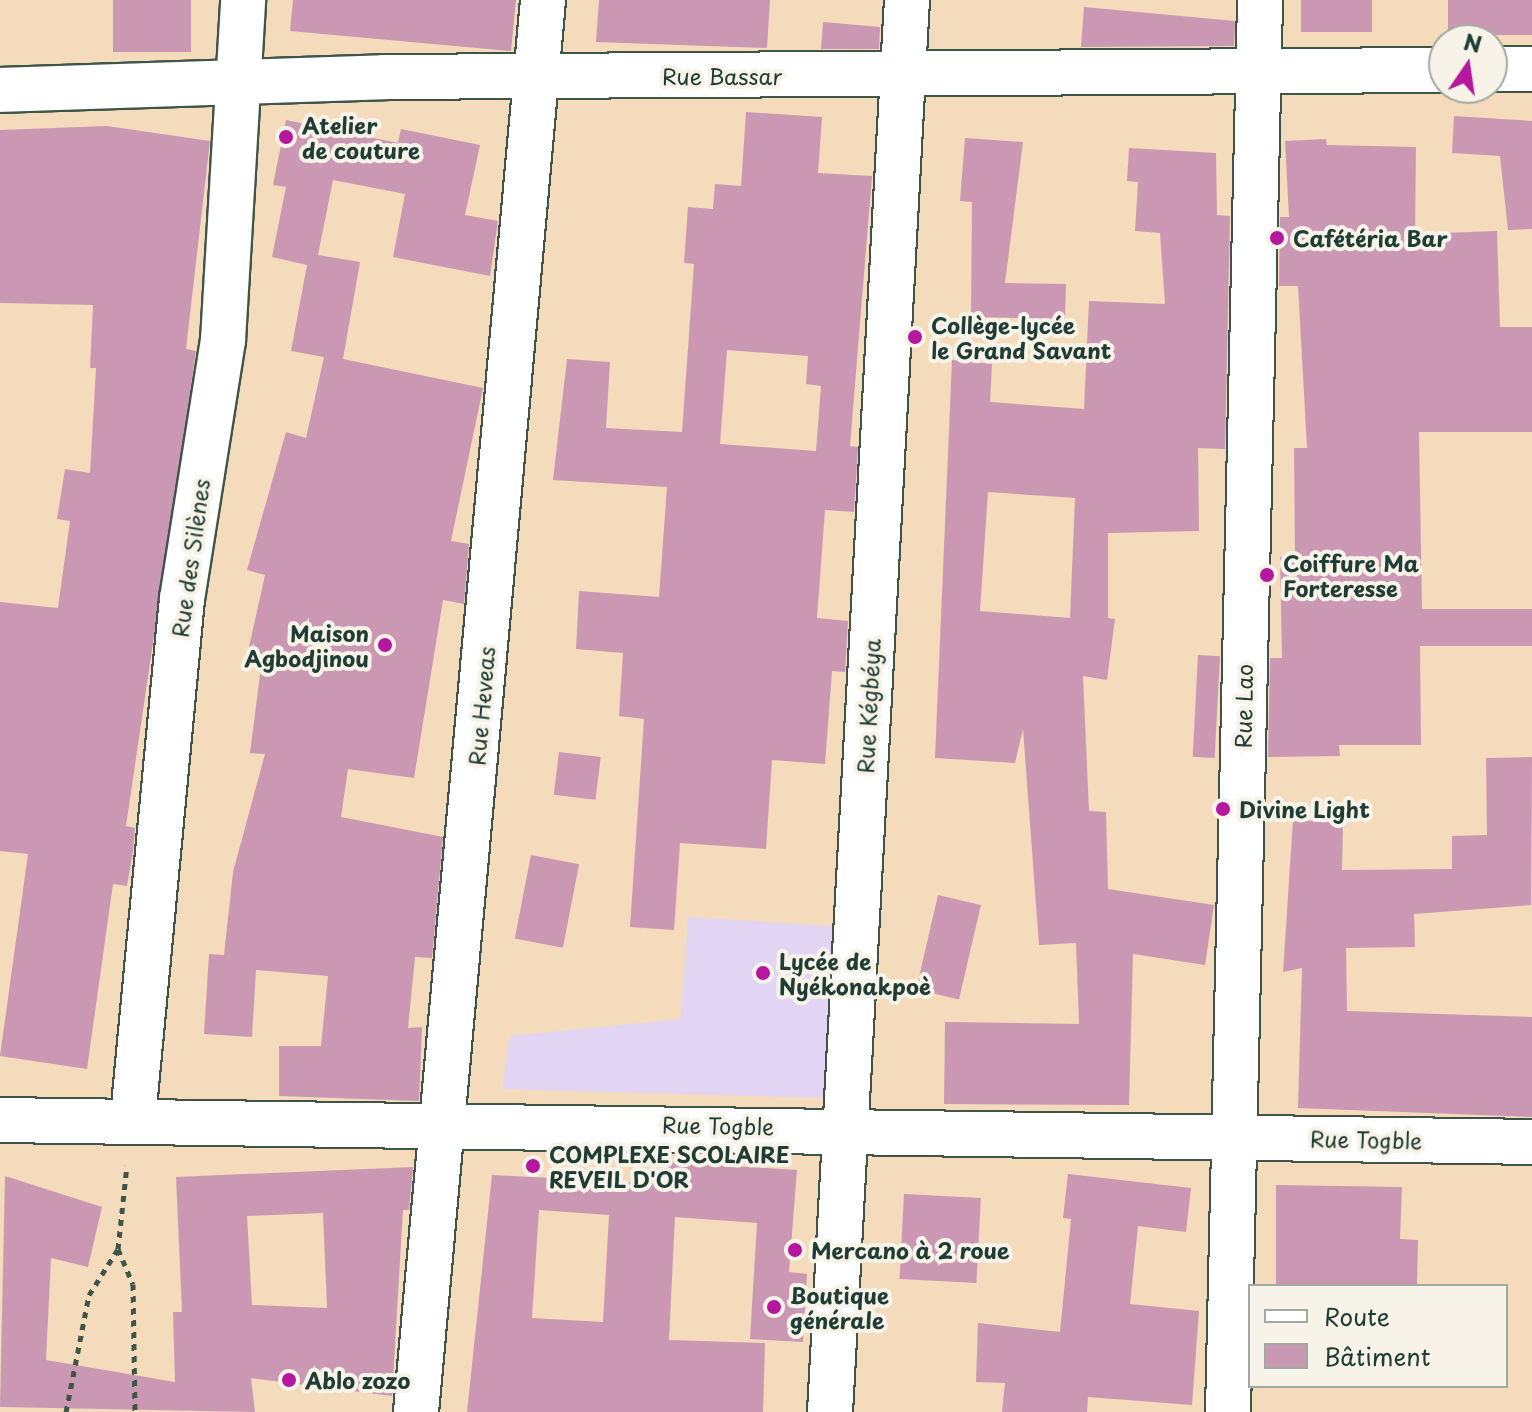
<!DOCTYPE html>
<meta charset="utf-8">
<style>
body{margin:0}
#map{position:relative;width:1532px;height:1412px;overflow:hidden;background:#f3dbbc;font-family:"Playpen Sans",sans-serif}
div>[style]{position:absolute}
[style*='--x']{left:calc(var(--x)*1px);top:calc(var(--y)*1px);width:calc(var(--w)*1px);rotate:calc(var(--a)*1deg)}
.built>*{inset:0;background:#e2d4f3}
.building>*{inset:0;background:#ca98b3;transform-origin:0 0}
.path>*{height:5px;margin-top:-2.5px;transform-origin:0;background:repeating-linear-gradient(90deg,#3f5548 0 6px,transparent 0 12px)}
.roads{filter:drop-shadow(2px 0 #3f5548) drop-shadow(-2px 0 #3f5548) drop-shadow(0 2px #3f5548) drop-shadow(0 -2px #3f5548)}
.minor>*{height:44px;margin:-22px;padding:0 22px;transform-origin:22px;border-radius:22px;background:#fff}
.dots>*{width:22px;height:22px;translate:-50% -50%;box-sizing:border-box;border:4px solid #f7f3e8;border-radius:50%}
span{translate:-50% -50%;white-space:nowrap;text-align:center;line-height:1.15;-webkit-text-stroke:8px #f7f3e8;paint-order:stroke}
.street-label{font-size:22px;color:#1f3d34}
.poi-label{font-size:22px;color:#1f3d34;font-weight:700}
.left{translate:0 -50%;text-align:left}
.right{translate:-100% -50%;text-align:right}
.legend{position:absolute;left:1248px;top:1284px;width:260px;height:104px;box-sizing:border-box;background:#f7f3e8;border:2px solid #a1aaa0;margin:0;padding:10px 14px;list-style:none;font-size:24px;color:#1f3d34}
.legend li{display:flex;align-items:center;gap:16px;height:40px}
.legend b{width:40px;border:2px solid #a1aaa0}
.north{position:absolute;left:1428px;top:24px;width:80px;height:80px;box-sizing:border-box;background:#f7f3e8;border:2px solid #a1aaa0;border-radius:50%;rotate:13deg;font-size:22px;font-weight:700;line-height:32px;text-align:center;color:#1f3d34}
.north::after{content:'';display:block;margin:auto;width:28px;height:36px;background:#b5179e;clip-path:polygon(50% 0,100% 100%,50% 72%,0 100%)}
</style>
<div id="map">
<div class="built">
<div style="clip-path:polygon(688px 917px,845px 927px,830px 1098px,502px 1089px,510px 1036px,681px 1019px)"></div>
</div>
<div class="building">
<div style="left:113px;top:0;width:78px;height:52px"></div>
<div style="clip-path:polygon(293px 0,516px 0,511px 51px,290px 31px)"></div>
<div style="clip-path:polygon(599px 0,770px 0,767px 48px,596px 42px)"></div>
<div style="left:1301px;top:0;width:71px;height:32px"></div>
<div style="left:1448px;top:0;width:84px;height:35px"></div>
<div style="clip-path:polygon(1084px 7px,1235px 21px,1234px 46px,1081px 47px)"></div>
<div style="clip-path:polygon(823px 22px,880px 27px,879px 49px,821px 49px)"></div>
<div style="clip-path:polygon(evenodd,746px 112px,822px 117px,818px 173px,872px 176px,850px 446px,858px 447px,854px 512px,825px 510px,817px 618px,848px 621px,845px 672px,832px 671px,825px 764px,772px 760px,766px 849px,680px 843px,674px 930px,630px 927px,644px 719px,619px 716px,623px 653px,576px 649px,579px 591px,659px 597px,667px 487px,553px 480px,567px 359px,610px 362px,606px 428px,682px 432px,694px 264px,684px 263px,688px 207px,713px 209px,715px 184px,741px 186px,746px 112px,727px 350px,808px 356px,806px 384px,821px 386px,816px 451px,720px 444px,727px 350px)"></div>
<div style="clip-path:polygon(1454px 116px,1532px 121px,1532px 229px,1508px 230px,1500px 156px,1452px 153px)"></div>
<div style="clip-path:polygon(286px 120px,398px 143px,401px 129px,480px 145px,465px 215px,498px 221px,490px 276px,393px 257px,405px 194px,333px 180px,318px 255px,360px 262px,343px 359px,483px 388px,451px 541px,469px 544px,464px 604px,443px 600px,414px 778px,348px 769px,341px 817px,443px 837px,432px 958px,415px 957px,408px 1028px,422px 1027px,419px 1101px,279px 1096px,279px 1046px,321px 1046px,328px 976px,256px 970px,252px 1037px,204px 1034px,209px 954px,224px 955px,233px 872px,265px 754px,250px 753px,262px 659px,247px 656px,265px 575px,247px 570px,286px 432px,306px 438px,324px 357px,291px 351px,307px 265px,272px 257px,286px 187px,273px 185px)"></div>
<div style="clip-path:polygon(107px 126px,210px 141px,186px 349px,196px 351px,126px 826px,135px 828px,133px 851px,127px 886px,113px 884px,87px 1069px,0 1056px,28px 854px,0 851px,0 602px,58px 608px,70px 521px,57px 519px,65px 469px,90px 473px,96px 368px,90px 368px,93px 305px,0 303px,0 130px)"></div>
<div style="clip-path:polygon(965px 138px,1023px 142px,1005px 283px,1066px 284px,1065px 319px,971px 317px,972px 202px,960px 201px)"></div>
<div style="clip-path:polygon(1326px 139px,1327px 145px,1416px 147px,1415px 234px,1497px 231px,1500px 327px,1532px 327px,1532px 432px,1419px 432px,1422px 609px,1532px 609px,1532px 646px,1420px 646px,1421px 745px,1339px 745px,1340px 756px,1268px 757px,1270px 658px,1282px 658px,1280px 557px,1295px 557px,1294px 448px,1307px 448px,1298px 286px,1279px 286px,1280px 217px,1289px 217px,1285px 141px)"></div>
<div style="clip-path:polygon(evenodd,1129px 148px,1216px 153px,1217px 215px,1230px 216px,1225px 449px,1198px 448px,1199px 531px,1108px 533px,1108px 618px,1115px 619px,1107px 680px,1083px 676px,1089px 811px,1106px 812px,1108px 889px,1214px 905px,1205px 965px,1133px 954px,1129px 1105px,944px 1104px,945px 1022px,1079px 1024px,1076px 943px,1039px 945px,1023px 729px,1015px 763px,935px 758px,952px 360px,992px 364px,990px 402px,1084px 409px,1089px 301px,1165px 304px,1160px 233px,1135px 231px,1138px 182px,1127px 181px,1129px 148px,988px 492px,1075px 498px,1070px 618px,980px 611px,988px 492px)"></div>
<div style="left:1198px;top:655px;width:22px;height:102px;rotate:3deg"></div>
<div style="left:559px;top:752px;width:42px;height:43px;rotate:7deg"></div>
<div style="clip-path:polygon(1532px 757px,1531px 905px,1414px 914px,1415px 947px,1346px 948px,1347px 1011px,1532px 1017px,1532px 1117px,1298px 1108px,1302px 968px,1283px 972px,1293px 820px,1343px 822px,1342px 870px,1452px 869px,1452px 836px,1487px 835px,1486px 758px)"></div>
<div style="left:531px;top:855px;width:49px;height:85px;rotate:11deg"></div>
<div style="left:938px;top:895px;width:44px;height:97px;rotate:13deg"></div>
<div style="clip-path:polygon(evenodd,668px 1162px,797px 1170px,789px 1272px,807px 1274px,803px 1342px,750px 1339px,757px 1223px,675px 1217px,669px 1340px,765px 1343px,763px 1412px,467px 1412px,492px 1175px,667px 1184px,668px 1162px,539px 1210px,609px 1215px,603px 1322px,532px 1318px,539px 1210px)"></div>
<div style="clip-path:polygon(evenodd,413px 1167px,409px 1210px,403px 1210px,392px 1396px,251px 1378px,255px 1412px,0 1407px,5px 1176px,102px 1207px,88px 1267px,51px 1258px,46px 1360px,175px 1382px,173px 1312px,182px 1312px,176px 1177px,413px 1167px,323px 1213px,327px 1308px,252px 1305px,247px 1216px,323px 1213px)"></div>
<div style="clip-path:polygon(1068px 1174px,1191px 1188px,1186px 1232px,1138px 1226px,1130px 1304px,1199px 1311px,1192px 1405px,1088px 1397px,1087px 1412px,1002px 1412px,1005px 1383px,976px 1382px,978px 1323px,1060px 1332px,1071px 1219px,1063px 1218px)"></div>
<div style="clip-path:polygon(1276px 1185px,1402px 1187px,1400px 1239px,1418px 1240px,1417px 1285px,1276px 1286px)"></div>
<div style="left:904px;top:1194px;width:77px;height:85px;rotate:3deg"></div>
</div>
<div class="path">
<div style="--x:118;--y:1249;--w:38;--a:67"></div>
<div style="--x:133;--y:1284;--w:128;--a:89.1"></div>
<div style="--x:66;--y:1412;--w:119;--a:-78.9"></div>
<div style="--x:89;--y:1295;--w:54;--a:-57.8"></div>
<div style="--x:118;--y:1249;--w:84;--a:-83.9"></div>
</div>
<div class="roads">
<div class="minor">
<div style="--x:1492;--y:69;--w:40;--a:0"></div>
<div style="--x:0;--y:90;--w:384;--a:-1.9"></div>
<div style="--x:384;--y:77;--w:1060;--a:-0.38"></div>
<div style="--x:133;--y:1117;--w:520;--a:-84.6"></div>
<div style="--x:182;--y:599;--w:262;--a:-81"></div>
<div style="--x:223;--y:340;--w:341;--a:-86.6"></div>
<div style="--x:0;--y:1120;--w:1532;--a:0.82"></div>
<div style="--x:416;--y:1412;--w:1418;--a:-84.86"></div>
<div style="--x:830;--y:1412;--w:1414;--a:-86.88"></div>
<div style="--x:1228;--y:1412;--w:1412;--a:-88.7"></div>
</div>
</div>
<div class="dots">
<div style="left:286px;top:137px;background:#b5179e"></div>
<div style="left:1277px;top:238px;background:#b5179e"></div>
<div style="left:915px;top:337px;background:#b5179e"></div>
<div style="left:1267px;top:575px;background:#b5179e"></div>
<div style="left:385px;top:645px;background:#b5179e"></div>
<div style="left:1223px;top:809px;background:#b5179e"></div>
<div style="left:763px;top:973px;background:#b5179e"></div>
<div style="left:533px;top:1166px;background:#b5179e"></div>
<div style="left:795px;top:1250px;background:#b5179e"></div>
<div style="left:774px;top:1307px;background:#b5179e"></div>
<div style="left:289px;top:1380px;background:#b5179e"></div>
</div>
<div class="street-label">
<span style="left:722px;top:76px">Rue Bassar</span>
<span style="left:190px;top:558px;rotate:-82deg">Rue des Silènes</span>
<span style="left:481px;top:706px;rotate:-85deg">Rue Heveas</span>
<span style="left:868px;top:706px;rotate:-87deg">Rue Kégbéya</span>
<span style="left:1243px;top:706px;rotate:-89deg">Rue Lao</span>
<span style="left:718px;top:1125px;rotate:1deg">Rue Togble</span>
<span style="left:1366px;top:1139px;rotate:1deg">Rue Togble</span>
</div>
<div class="poi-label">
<span class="left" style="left:302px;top:137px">Atelier<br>de couture</span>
<span class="left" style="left:1293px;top:238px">Cafétéria Bar</span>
<span class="left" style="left:931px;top:337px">Collège-lycée<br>le Grand Savant</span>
<span class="left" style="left:1283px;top:575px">Coiffure Ma<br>Forteresse</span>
<span class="right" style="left:369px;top:645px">Maison<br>Agbodjinou</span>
<span class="left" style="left:1239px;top:809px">Divine Light</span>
<span class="left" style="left:779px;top:973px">Lycée de<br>Nyékonakpoè</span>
<span class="left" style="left:549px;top:1166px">COMPLEXE SCOLAIRE<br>REVEIL D'OR</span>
<span class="left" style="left:811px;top:1250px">Mercano à 2 roue</span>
<span class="left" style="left:790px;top:1307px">Boutique<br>générale</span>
<span class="left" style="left:305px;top:1380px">Ablo zozo</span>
</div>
<ul class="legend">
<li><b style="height:10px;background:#fff"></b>Route</li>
<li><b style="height:22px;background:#ca98b3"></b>Bâtiment</li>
</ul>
<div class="north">N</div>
</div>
